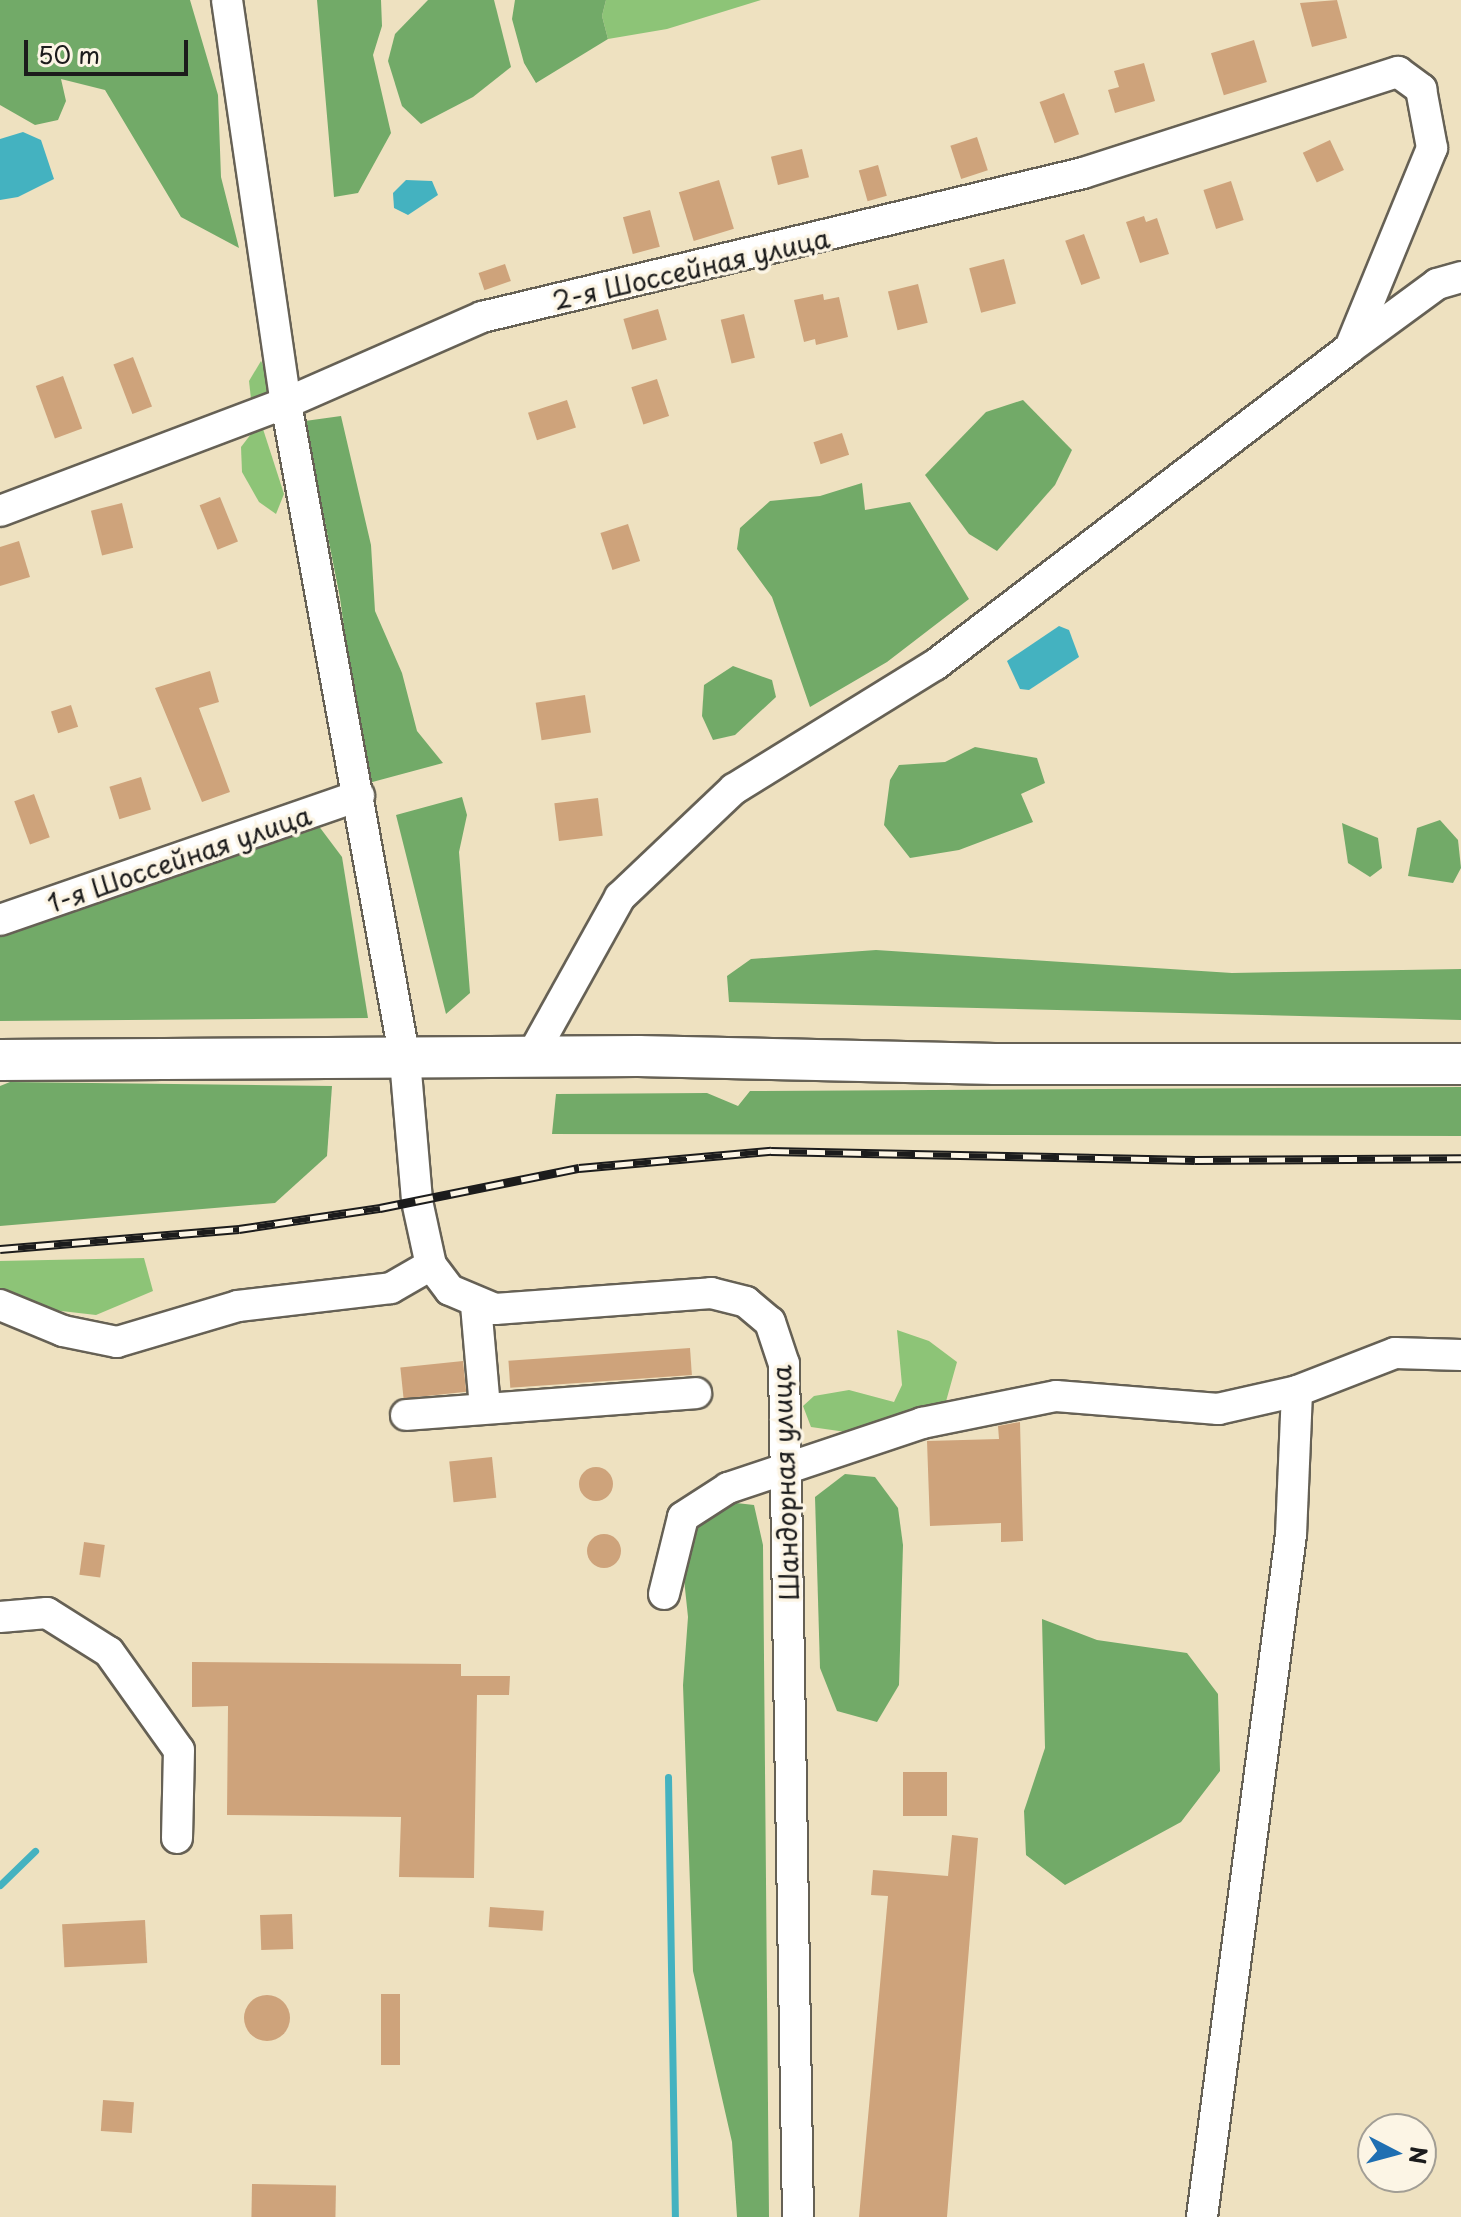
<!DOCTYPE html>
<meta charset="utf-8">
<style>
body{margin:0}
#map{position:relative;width:1461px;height:2217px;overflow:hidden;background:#eee1c0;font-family:"Playpen Sans",sans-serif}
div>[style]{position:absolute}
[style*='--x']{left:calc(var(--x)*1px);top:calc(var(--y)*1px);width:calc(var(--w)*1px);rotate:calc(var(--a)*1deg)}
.green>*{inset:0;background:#8dc477}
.forest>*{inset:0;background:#72aa68}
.water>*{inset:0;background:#44b2c0}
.stream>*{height:7px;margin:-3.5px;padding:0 3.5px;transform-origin:3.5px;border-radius:3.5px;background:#44b2c0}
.building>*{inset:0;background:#cea37b;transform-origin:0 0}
.round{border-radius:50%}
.roads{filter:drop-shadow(2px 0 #666155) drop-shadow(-2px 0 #666155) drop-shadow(0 2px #666155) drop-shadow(0 -2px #666155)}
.minor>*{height:30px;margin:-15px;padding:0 15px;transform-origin:15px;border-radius:15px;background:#fff}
.major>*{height:40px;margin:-20px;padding:0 20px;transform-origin:20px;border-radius:20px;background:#fff}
.rail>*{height:9px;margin-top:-4.5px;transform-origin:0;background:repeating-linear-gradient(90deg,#fcf5e5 0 18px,#1c1c1c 0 36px);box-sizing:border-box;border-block:2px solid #1c1c1c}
span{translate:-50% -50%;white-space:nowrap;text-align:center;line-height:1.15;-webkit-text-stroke:7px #fcf5e5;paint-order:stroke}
.street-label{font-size:26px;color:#1c1c1c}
.north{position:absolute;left:1357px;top:2113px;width:80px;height:80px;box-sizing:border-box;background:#fcf5e5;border:2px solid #a29e95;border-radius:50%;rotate:96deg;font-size:22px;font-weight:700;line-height:32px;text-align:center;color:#1c1c1c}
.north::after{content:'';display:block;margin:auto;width:28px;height:36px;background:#1f6fb2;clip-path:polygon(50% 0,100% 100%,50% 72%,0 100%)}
.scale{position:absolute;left:24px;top:40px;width:164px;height:36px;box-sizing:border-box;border:4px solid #1c1c1c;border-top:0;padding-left:10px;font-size:24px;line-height:28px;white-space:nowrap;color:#1c1c1c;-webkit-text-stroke:6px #fcf5e5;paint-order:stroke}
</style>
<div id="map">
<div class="green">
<div style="clip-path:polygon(606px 0,761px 0,667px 29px,608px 39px,602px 16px)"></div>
<div style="clip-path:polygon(261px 361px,271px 381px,265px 398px,251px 399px,249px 381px)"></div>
<div style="clip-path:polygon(263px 429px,284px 494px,276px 514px,259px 502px,242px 472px,241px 447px,251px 434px)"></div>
<div style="clip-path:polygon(144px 1258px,153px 1291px,96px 1315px,44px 1309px,0 1288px,0 1261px)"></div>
<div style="clip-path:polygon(897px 1330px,929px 1341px,957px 1362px,945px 1405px,860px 1434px,811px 1427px,803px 1406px,814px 1396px,849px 1390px,894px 1402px,902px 1385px)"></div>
</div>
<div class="forest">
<div style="clip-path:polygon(0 0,190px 0,218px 95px,221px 177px,239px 248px,181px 217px,105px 90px,61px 79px,66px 101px,58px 120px,35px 125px,0 105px)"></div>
<div style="clip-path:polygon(317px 0,381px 0,382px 26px,373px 55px,391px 133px,358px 193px,334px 197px)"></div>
<div style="clip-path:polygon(428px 0,494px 0,511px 67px,473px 97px,421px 124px,402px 106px,388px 61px,395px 34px)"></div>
<div style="clip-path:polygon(515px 0,606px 0,602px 16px,608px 39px,536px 83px,524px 63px,512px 19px)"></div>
<div style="clip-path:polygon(1023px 400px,1072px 450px,1055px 485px,997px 551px,969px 534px,925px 475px,986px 412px)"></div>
<div style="clip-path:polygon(341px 416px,371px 545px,375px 611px,402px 673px,417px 731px,443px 763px,365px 784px,340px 598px,305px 421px)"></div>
<div style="clip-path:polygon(862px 483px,865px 510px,910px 502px,969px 599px,887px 662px,810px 707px,772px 597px,737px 549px,740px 528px,770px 501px,820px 496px)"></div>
<div style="clip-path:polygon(733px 666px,772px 680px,776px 697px,735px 735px,713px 740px,702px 716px,704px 685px)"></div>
<div style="clip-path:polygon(975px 747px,1037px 758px,1045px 783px,1021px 794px,1033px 822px,959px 850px,910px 858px,884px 825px,890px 780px,899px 765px,945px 762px)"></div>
<div style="clip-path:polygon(462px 797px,467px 815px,459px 852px,470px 993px,446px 1014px,396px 815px)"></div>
<div style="clip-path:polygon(1440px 820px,1458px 840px,1461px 868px,1453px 883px,1408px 876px,1417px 828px)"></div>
<div style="clip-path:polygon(315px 821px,342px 857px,368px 1018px,0 1021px,0 934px)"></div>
<div style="clip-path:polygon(1342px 823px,1378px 838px,1382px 868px,1370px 877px,1348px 863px)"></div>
<div style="clip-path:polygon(876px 950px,1232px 973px,1461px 969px,1461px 1020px,729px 1002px,727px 976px,751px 959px)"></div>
<div style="clip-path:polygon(10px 1082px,332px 1086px,327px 1156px,275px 1203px,0 1226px,0 1086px)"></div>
<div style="clip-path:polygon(1461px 1087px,1461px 1136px,552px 1134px,556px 1094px,707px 1093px,738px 1106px,750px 1091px)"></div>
<div style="clip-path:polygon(845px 1474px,875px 1477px,898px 1508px,903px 1545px,899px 1685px,877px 1722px,837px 1711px,820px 1668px,815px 1497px)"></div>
<div style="clip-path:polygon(710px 1500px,754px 1505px,763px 1545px,769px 2217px,737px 2217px,732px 2142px,693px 1971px,683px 1685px,688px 1617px,680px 1541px)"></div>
<div style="clip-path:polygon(1042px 1619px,1097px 1640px,1187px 1653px,1218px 1694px,1220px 1771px,1181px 1822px,1065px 1885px,1026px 1855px,1024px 1811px,1045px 1748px)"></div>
</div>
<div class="water">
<div style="clip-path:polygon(23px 132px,41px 140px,54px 179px,18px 197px,0 200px,0 139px)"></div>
<div style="clip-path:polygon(406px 180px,432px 181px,438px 195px,408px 215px,394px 208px,393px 193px)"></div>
<div style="clip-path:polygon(1059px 626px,1069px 630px,1079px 657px,1029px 690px,1020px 689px,1007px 661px)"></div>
</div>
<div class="stream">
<div style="--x:668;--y:1777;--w:440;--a:89.1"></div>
<div style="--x:0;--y:1885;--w:49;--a:-44.2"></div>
</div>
<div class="building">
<div style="clip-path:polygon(1337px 0,1347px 38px,1312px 47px,1300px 3px)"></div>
<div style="left:1254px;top:40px;width:44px;height:45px;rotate:73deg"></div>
<div style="clip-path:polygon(1144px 63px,1155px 101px,1115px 113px,1108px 90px,1119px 87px,1114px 71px)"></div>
<div style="left:1064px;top:93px;width:44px;height:26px;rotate:70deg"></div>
<div style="left:977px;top:137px;width:35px;height:28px;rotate:72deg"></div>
<div style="left:1330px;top:140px;width:33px;height:30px;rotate:65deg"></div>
<div style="left:802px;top:149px;width:29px;height:32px;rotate:76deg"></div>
<div style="left:878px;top:165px;width:32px;height:20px;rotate:74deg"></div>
<div style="left:719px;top:180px;width:51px;height:42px;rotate:73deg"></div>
<div style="left:1231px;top:181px;width:41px;height:29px;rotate:72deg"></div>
<div style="left:650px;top:210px;width:38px;height:28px;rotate:75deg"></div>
<div style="clip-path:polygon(1144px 216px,1146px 222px,1157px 218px,1169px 254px,1140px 263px,1126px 222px)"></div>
<div style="left:1084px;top:234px;width:47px;height:20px;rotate:70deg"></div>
<div style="left:1004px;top:259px;width:46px;height:36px;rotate:75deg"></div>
<div style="left:505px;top:264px;width:18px;height:28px;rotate:71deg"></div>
<div style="left:918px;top:284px;width:40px;height:31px;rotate:76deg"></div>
<div style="clip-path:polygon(823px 294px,824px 300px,839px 297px,848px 337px,816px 345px,815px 339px,804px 342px,794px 300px)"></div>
<div style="left:658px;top:309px;width:32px;height:36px;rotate:74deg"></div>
<div style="left:744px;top:314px;width:45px;height:24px;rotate:76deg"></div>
<div style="left:133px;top:357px;width:53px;height:21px;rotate:69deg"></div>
<div style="left:63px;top:376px;width:56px;height:29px;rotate:70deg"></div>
<div style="left:657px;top:379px;width:39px;height:27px;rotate:72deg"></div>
<div style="left:567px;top:400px;width:29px;height:41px;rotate:72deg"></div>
<div style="left:842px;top:433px;width:23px;height:30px;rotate:72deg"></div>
<div style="left:220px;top:497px;width:48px;height:22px;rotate:68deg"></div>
<div style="left:122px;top:503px;width:46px;height:32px;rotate:76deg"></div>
<div style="left:628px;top:524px;width:39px;height:29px;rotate:72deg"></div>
<div style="clip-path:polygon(19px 541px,30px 577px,0 586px,0 547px)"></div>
<div style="clip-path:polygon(210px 671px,219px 702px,199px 708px,230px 792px,202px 802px,155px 688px)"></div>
<div style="left:585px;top:695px;width:38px;height:50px;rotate:81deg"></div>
<div style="left:71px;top:705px;width:23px;height:21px;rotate:72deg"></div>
<div style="left:141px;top:777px;width:34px;height:33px;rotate:73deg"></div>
<div style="left:34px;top:794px;width:46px;height:21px;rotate:70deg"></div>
<div style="left:598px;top:798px;width:38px;height:44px;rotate:83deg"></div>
<div style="left:690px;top:1348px;width:27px;height:182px;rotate:86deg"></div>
<div style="left:463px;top:1361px;width:31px;height:63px;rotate:84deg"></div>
<div style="clip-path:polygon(1020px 1422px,1023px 1541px,1001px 1542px,1001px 1523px,930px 1526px,927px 1441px,999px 1439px,998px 1426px)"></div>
<div style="left:492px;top:1457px;width:41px;height:43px;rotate:84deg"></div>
<div class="round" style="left:579px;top:1467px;width:34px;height:34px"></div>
<div class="round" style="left:587px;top:1534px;width:34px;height:34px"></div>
<div style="left:84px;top:1542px;width:21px;height:33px;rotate:8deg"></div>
<div style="clip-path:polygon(192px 1662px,461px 1664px,461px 1676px,510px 1676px,509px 1695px,477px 1695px,474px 1878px,399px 1877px,401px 1817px,227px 1815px,228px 1706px,192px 1707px)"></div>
<div style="left:903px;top:1772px;width:44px;height:44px"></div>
<div style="clip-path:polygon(952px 1835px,978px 1838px,947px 2217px,859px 2217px,888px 1896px,871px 1895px,873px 1870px,948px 1876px)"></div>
<div style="left:490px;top:1907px;width:54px;height:20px;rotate:4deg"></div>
<div style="left:292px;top:1914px;width:35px;height:32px;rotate:88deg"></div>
<div style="left:145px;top:1920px;width:43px;height:83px;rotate:87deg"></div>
<div style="left:381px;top:1994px;width:19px;height:71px"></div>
<div class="round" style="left:244px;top:1995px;width:46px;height:46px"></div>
<div style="left:103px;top:2100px;width:31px;height:31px;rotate:4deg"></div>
<div style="left:252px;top:2184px;width:84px;height:33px;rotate:1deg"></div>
</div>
<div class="roads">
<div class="minor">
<div style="--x:227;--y:0;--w:407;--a:81.7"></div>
<div style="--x:286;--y:403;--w:668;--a:79.73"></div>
<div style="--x:405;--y:1060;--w:142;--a:85.1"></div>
<div style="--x:417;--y:1201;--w:66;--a:77.7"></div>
<div style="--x:431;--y:1265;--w:31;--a:53"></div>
<div style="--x:450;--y:1290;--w:49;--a:22.9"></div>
<div style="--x:495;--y:1309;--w:217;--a:-4.2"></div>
<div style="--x:711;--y:1293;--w:36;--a:14"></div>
<div style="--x:746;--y:1302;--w:31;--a:40"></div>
<div style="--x:770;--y:1322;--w:44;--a:71.6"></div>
<div style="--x:784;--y:1364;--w:853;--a:89.06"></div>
<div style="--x:0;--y:511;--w:306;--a:-20.7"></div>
<div style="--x:286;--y:403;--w:214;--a:-23.7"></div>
<div style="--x:482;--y:317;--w:618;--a:-13.47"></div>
<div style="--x:1083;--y:173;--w:331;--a:-17.8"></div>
<div style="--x:1398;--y:72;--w:29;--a:36"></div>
<div style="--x:1421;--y:89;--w:60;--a:79.4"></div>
<div style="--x:1432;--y:148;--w:216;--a:112.3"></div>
<div style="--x:0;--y:920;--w:380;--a:-19.1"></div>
<div style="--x:531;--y:1057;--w:183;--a:-60.9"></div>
<div style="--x:620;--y:897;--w:157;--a:-43.5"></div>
<div style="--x:734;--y:789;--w:236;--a:-31.7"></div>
<div style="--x:935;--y:665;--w:522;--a:-37.37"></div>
<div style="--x:1350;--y:348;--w:108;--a:-36.3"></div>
<div style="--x:1437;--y:284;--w:25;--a:-16"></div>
<div style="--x:0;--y:1305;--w:68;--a:22.4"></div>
<div style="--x:63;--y:1331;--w:55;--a:11.5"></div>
<div style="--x:117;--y:1342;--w:126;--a:-16.6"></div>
<div style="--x:238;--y:1306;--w:154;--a:-6.7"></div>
<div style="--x:391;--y:1288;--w:46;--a:-29.9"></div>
<div style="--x:476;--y:1305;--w:103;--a:85"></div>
<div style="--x:406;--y:1415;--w:291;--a:-4.3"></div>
<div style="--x:664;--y:1594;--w:79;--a:-76.1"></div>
<div style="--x:683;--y:1517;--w:54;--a:-32.8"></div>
<div style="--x:728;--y:1488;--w:205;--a:-18.5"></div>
<div style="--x:922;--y:1423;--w:137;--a:-11.4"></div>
<div style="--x:1056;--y:1396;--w:163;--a:4.6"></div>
<div style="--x:1218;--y:1409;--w:81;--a:-12.8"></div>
<div style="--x:1297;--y:1391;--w:105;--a:-21.2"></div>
<div style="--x:1395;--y:1353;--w:66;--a:1.7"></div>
<div style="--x:0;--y:1617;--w:47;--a:-4.9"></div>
<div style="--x:47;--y:1613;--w:73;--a:32.2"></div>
<div style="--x:109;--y:1652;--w:120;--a:54.5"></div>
<div style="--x:179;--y:1750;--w:88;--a:91.3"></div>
<div style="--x:1202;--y:2217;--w:688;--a:-82.57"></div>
<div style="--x:1291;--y:1535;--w:144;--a:-87.6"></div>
</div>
<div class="major">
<div style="--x:0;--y:1060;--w:638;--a:-0.36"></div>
<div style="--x:638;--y:1056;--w:357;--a:1.3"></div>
<div style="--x:995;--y:1064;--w:466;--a:0"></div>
</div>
</div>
<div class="rail">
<div style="--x:0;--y:1249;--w:240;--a:-4.8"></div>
<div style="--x:239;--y:1229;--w:143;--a:-8.5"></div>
<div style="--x:380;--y:1208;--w:203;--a:-11.4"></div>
<div style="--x:579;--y:1168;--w:193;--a:-5.1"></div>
<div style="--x:771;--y:1151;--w:424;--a:1.2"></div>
<div style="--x:1195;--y:1160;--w:266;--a:-0.4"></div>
</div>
<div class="street-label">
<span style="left:691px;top:269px;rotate:-13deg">2-я Шоссейная улица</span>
<span style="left:179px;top:859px;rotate:-19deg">1-я Шоссейная улица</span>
<span style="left:785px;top:1483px;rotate:-92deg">Шандорная улица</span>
</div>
<div class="north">N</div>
<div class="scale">50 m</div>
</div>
